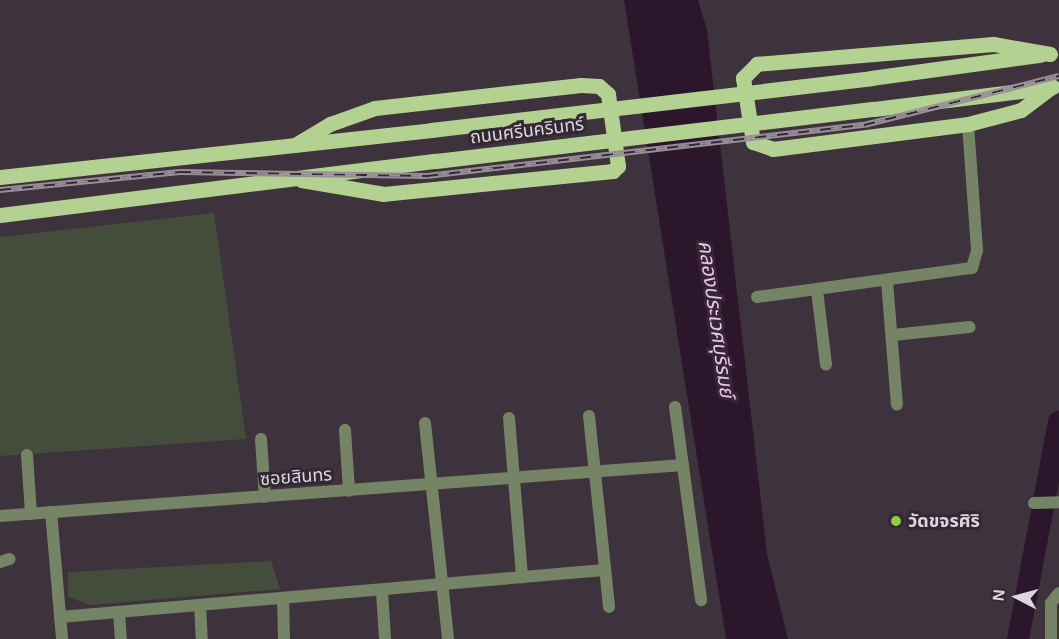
<!DOCTYPE html>
<meta charset="utf-8">
<style>
body{margin:0}
#map{position:relative;width:1059px;height:639px;overflow:hidden;background:#3e323d;font-family:Arial,"Noto Sans Thai",sans-serif}
div>[style]{position:absolute}
[style*='--x']{left:calc(var(--x)*1px);top:calc(var(--y)*1px);width:calc(var(--w)*1px);rotate:calc(var(--a)*1deg)}
.green>*{inset:0;background:#444d3b}
.water>*{inset:0;background:#2b162c}
.river>*{height:22px;margin:-11px;padding:0 11px;transform-origin:11px;border-radius:11px;background:#2b162c}
.street>*{height:12px;margin:-6px;padding:0 6px;transform-origin:6px;border-radius:6px;background:#758465}
.primary>*{height:15px;margin:-7.5px;padding:0 7.5px;transform-origin:7.5px;border-radius:7.5px;background:#b3d190}
.rail>*{height:6px;margin-top:-3px;transform-origin:0;background:repeating-linear-gradient(90deg,#332833 0 11px,#988f98 0 22px);box-sizing:border-box;border-block:2px solid #988f98}
.primary-bridge>*{height:15px;margin:-7.5px;padding:0 7.5px;transform-origin:7.5px;border-radius:7.5px;background:#b3d190}
.dots>*{width:16px;height:16px;translate:-50% -50%;box-sizing:border-box;border:3px solid #332833;border-radius:50%}
span{translate:-50% -50%;white-space:nowrap;text-align:center;line-height:1.15;-webkit-text-stroke:6px #332833;paint-order:stroke}
.street-label{font-size:18px;color:#ded7de}
.poi-label{font-size:18px;color:#ded7de;font-weight:700}
.left{translate:0 -50%;text-align:left}
.water-label{font-size:20px;color:#f1c2f0;font-style:italic}
.north{position:absolute;left:987px;top:567px;width:60px;height:60px;-webkit-text-stroke:4px #332833;paint-order:stroke;rotate:276deg;font-size:16px;font-weight:700;line-height:24px;text-align:center;color:#ded7de}
.north::after{content:'';display:block;margin:auto;width:21px;height:27px;background:#ded7de;clip-path:polygon(50% 0,100% 100%,50% 72%,0 100%)}
</style>
<div id="map">
<div class="green">
<div style="clip-path:polygon(214px 213px,246px 439px,0 456px,0 237px)"></div>
<div style="clip-path:polygon(271px 561px,280px 589px,90px 605px,68px 597px,68px 572px)"></div>
</div>
<div class="water">
<div style="clip-path:polygon(624px 0,698px 0,707px 30px,767px 554px,788px 639px,726px 639px)"></div>
</div>
<div class="river">
<div style="--x:1018;--y:639;--w:221;--a:-79.3"></div>
</div>
<div class="street">
<div style="--x:887;--y:281;--w:124;--a:85.4"></div>
<div style="--x:817;--y:290;--w:75;--a:83.1"></div>
<div style="--x:757;--y:297;--w:217;--a:-7.7"></div>
<div style="--x:972;--y:268;--w:19;--a:-74"></div>
<div style="--x:977;--y:250;--w:126;--a:-94.1"></div>
<div style="--x:893;--y:335;--w:77;--a:-5.9"></div>
<div style="--x:675;--y:407;--w:195;--a:82.3"></div>
<div style="--x:589;--y:416;--w:192;--a:84"></div>
<div style="--x:509;--y:418;--w:160;--a:85.3"></div>
<div style="--x:425;--y:423;--w:217;--a:83.9"></div>
<div style="--x:345;--y:430;--w:61;--a:86.2"></div>
<div style="--x:261;--y:439;--w:58;--a:86.1"></div>
<div style="--x:27;--y:455;--w:59;--a:86.1"></div>
<div style="--x:1034;--y:503;--w:25;--a:-2"></div>
<div style="--x:51;--y:512;--w:127;--a:85"></div>
<div style="--x:0;--y:516;--w:685;--a:-4.27"></div>
<div style="--x:0;--y:562;--w:10;--a:-17"></div>
<div style="--x:382;--y:592;--w:47;--a:86.3"></div>
<div style="--x:283;--y:598;--w:41;--a:88.6"></div>
<div style="--x:200;--y:605;--w:34;--a:87"></div>
<div style="--x:119;--y:612;--w:27;--a:86"></div>
<div style="--x:60;--y:617;--w:546;--a:-4.94"></div>
<div style="--x:1051;--y:639;--w:36;--a:-90"></div>
<div style="--x:1051;--y:603;--w:13;--a:-51"></div>
</div>
<div class="primary">
<div style="--x:1050;--y:54;--w:58;--a:-170"></div>
<div style="--x:993;--y:44;--w:237;--a:175.2"></div>
<div style="--x:757;--y:64;--w:20;--a:135"></div>
<div style="--x:743;--y:78;--w:65;--a:81.1"></div>
<div style="--x:753;--y:142;--w:21;--a:19"></div>
<div style="--x:773;--y:149;--w:197;--a:-7.3"></div>
<div style="--x:968;--y:124;--w:55;--a:-14.8"></div>
<div style="--x:1021;--y:110;--w:39;--a:-37"></div>
<div style="--x:871;--y:78;--w:171;--a:-7.8"></div>
<div style="--x:874;--y:109;--w:180;--a:-7"></div>
<div style="--x:295;--y:145;--w:41;--a:-31"></div>
<div style="--x:330;--y:124;--w:48;--a:-19.6"></div>
<div style="--x:375;--y:108;--w:207;--a:-6.4"></div>
<div style="--x:581;--y:85;--w:18;--a:3"></div>
<div style="--x:599;--y:86;--w:12;--a:42"></div>
<div style="--x:608;--y:94;--w:73;--a:82.1"></div>
<div style="--x:618;--y:166;--w:7;--a:135"></div>
<div style="--x:613;--y:171;--w:230;--a:174.3"></div>
<div style="--x:384;--y:194;--w:84;--a:-170.4"></div>
<div style="--x:0;--y:177;--w:434;--a:-6.2"></div>
<div style="--x:0;--y:215;--w:439;--a:-7.1"></div>
</div>
<div class="rail">
<div style="--x:0;--y:190;--w:181;--a:-5.7"></div>
<div style="--x:180;--y:172;--w:247;--a:0.9"></div>
<div style="--x:427;--y:176;--w:440;--a:-6.7"></div>
<div style="--x:864;--y:125;--w:201;--a:-14.1"></div>
</div>
<div class="primary-bridge">
<div style="--x:431;--y:130;--w:443;--a:-6.7"></div>
<div style="--x:436;--y:161;--w:441;--a:-6.8"></div>
</div>
<div class="dots">
<div style="left:896px;top:521px;background:#94cc3c"></div>
</div>
<div class="street-label">
<span style="left:527px;top:131px;rotate:-7deg">ถนนศรีนครินทร์</span>
<span style="left:296px;top:477px;rotate:-4deg">ซอยสินทร</span>
</div>
<div class="poi-label">
<span class="left" style="left:908px;top:521px">วัดขจรศิริ</span>
</div>
<div class="water-label">
<span style="left:716px;top:319px;rotate:82deg">คลองประเวศบุรีรมย์</span>
</div>
<div class="north">N</div>
</div>
